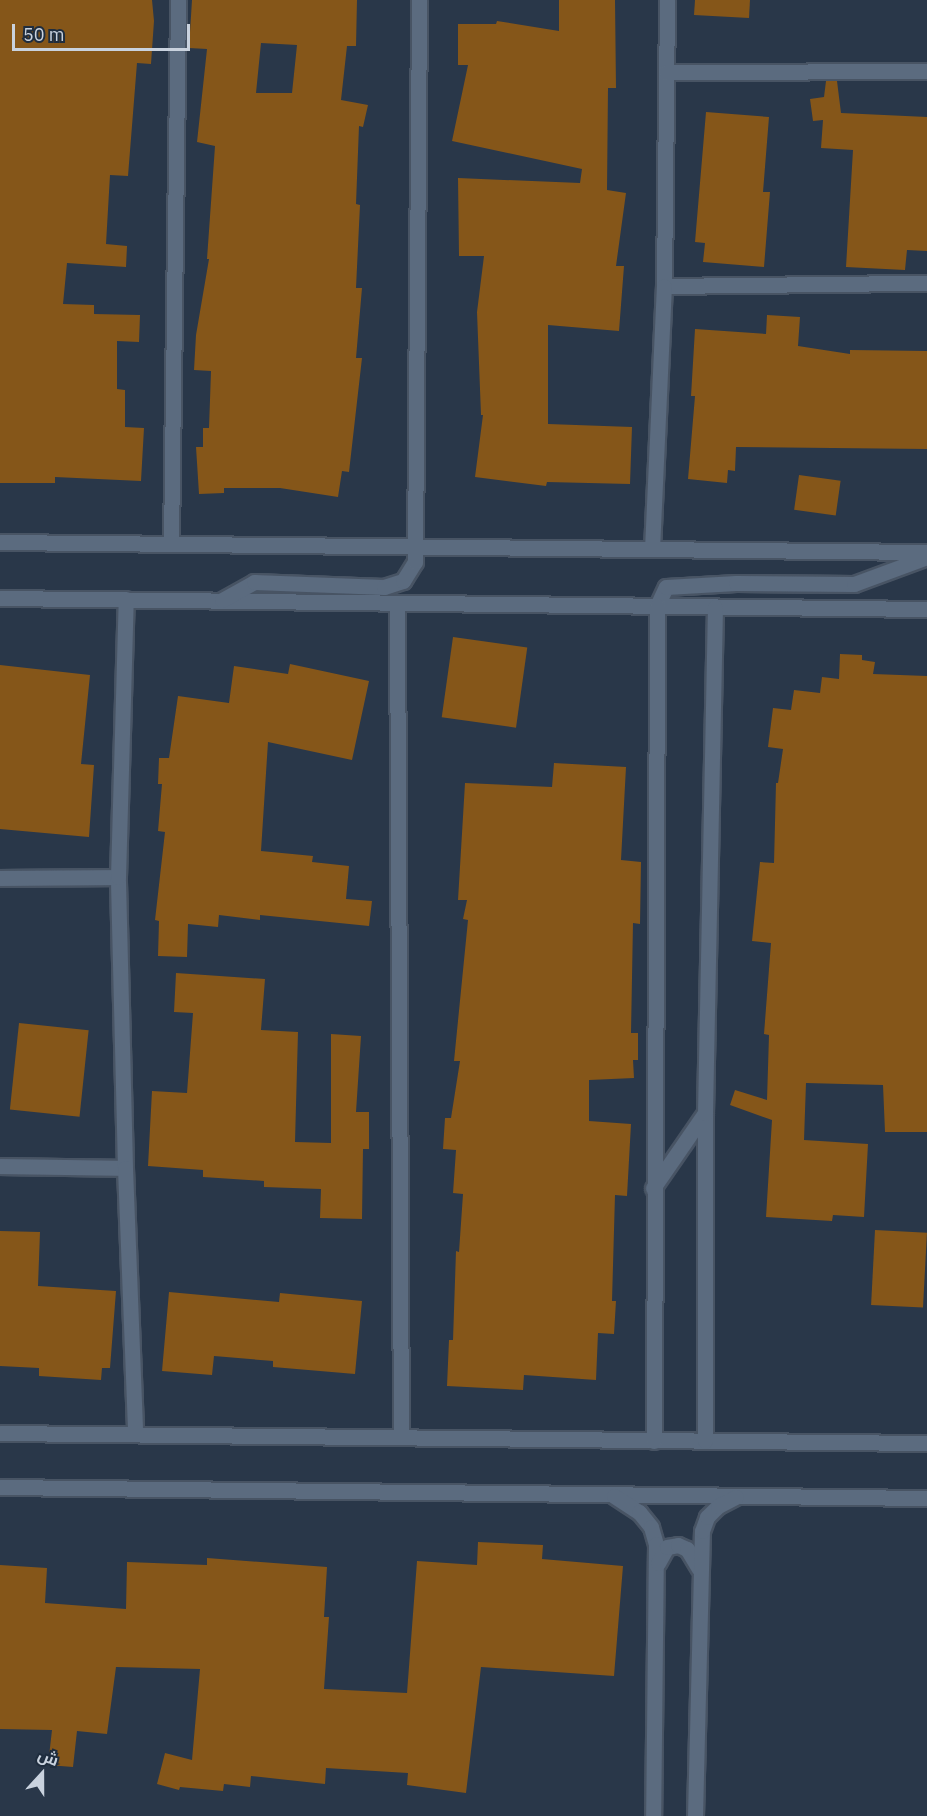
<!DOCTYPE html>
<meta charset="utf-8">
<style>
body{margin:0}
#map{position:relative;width:927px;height:1816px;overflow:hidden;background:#293749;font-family:"IBM Plex Sans",Cairo,sans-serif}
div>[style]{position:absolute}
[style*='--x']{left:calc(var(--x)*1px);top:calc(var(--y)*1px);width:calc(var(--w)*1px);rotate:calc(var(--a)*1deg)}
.building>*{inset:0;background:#855619;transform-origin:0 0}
.roads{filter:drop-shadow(2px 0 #485464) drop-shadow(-2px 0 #485464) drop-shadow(0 2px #485464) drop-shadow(0 -2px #485464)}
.minor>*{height:15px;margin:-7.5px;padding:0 7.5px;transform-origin:7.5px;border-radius:7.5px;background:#5b6b7f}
.tertiary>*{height:15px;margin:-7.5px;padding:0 7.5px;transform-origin:7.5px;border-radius:7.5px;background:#5b6b7f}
span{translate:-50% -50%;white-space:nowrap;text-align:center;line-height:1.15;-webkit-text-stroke:6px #1f2d3e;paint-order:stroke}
.north{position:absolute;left:12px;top:1744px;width:60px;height:60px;-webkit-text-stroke:4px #1f2d3e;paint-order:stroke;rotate:21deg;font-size:16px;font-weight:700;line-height:24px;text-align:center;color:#c9d2de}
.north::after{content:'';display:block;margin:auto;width:21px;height:27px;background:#c9d2de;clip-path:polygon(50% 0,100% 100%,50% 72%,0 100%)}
.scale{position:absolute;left:12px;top:24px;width:178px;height:27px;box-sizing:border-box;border:3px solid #c9d2de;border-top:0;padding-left:8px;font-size:18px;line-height:21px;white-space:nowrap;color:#c9d2de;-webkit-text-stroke:4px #1f2d3e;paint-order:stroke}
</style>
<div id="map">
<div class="building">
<div style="clip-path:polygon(0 0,152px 0,154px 21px,151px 64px,137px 63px,128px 176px,110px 175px,106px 244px,127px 246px,126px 267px,67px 263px,63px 304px,94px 305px,94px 314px,140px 315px,139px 342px,117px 341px,117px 389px,125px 390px,125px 427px,144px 428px,141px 481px,55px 477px,55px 483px,0 483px)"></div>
<div style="clip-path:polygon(evenodd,192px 0,357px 0,356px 46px,347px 46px,341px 100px,368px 105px,363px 127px,359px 126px,356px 204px,360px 205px,356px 288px,362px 288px,356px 358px,362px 358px,349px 472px,342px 471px,338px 497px,280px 488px,224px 488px,224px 493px,199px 494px,196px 447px,203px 447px,203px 428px,209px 428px,211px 371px,194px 370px,196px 335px,209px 259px,207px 259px,215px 146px,197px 142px,207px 49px,189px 48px,192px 0,261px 43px,297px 45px,292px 93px,256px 93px,261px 43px)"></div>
<div style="clip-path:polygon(559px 0,615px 0,616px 88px,608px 88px,607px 190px,626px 193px,616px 266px,624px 266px,619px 331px,548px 325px,548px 424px,632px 427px,630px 484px,547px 482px,546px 486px,475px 477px,483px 415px,481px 415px,477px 312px,484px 256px,459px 256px,458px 178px,580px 183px,582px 169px,452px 141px,468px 65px,458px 65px,458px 24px,496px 24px,497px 21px,559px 31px)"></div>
<div style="clip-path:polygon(695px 0,750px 0,749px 18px,694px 15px)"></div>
<div style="clip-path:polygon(826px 81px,837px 81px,841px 113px,927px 117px,927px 251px,907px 250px,905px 270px,846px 267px,853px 150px,821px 148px,823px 120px,813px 121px,810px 99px,824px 97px)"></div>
<div style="clip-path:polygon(706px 112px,769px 117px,763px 192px,770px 192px,764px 267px,703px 262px,705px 243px,695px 242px)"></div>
<div style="clip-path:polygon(767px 315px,800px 317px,798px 346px,850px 354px,850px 350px,927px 351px,927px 449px,736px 447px,735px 471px,728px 470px,727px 483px,688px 479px,695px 396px,691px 396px,695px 329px,766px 334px)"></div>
<div style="left:799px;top:475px;width:42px;height:35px;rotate:8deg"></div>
<div style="left:453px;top:637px;width:75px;height:81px;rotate:8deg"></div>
<div style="clip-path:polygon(840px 654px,862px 655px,862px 660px,875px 662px,873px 674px,927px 676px,927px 1132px,885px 1132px,883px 1085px,806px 1083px,804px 1140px,868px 1144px,864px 1217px,833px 1215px,832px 1221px,766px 1217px,772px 1120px,730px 1105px,735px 1090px,767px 1100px,769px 1035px,764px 1034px,771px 943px,752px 941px,760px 862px,774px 863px,776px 783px,778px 783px,783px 749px,768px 747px,773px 708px,791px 710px,794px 690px,820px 693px,822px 677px,839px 679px)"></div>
<div style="clip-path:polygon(290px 664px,369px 681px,352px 760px,268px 742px,261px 851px,313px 856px,312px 862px,349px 866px,346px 899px,372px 901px,369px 926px,260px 915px,260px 920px,219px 915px,218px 927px,188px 924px,187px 957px,158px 956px,159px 921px,155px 920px,165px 832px,158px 831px,162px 784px,158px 784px,159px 758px,169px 758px,178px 696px,229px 703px,234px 666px,288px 674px)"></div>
<div style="clip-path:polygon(0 665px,90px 675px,81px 764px,94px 765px,89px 837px,0 829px)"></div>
<div style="clip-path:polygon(554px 763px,626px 767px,621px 860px,641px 862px,640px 924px,633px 923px,631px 1033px,638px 1033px,638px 1060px,633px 1060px,634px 1078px,589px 1080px,589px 1121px,631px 1124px,627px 1196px,615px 1195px,612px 1301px,616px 1301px,614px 1334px,598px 1333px,596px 1380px,524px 1375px,523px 1390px,447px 1386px,449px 1340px,453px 1340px,456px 1251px,459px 1252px,463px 1194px,453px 1193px,456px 1150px,443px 1149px,445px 1118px,451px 1118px,460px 1061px,454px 1061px,468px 920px,463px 919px,467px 900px,458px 900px,465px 783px,552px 787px)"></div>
<div style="clip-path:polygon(176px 973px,265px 979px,261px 1030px,298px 1032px,295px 1142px,331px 1143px,331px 1034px,361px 1036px,356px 1112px,369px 1112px,369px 1149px,363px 1149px,362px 1219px,320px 1218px,321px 1189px,264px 1187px,264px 1181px,203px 1177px,203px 1170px,148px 1166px,152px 1091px,187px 1093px,193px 1013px,174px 1012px)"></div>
<div style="left:19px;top:1023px;width:70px;height:87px;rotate:6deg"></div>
<div style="left:875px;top:1230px;width:52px;height:75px;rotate:3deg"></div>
<div style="clip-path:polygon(0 1231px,40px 1232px,38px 1286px,116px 1291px,110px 1368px,102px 1368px,101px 1380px,39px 1376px,39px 1368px,0 1366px)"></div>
<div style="clip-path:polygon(169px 1292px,279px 1302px,280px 1293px,362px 1301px,355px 1374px,273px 1367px,273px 1361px,214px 1356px,212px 1375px,162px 1371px)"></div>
<div style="clip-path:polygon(478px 1542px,543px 1545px,542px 1559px,623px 1566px,614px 1676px,481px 1667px,466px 1793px,407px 1785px,408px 1773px,326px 1768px,325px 1784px,251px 1776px,250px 1787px,224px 1784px,223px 1791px,180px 1787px,179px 1790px,157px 1784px,165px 1753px,192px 1760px,200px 1669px,116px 1667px,107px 1734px,77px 1731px,73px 1767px,48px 1765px,52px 1730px,0 1729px,0 1565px,47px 1568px,45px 1603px,126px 1609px,127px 1562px,207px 1565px,207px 1558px,327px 1567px,324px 1617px,329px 1617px,324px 1689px,407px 1693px,417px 1561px,477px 1565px)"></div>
</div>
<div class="roads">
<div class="minor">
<div style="--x:667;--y:0;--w:286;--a:90.6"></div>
<div style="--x:664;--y:286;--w:263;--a:-0.7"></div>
<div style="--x:666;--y:72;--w:261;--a:-0.2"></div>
<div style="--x:171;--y:544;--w:544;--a:-89.26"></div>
<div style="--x:652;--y:549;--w:263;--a:-87.4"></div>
<div style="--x:397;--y:603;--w:834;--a:89.73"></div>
<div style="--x:657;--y:606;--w:21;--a:-65"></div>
<div style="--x:666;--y:587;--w:70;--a:-3.3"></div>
<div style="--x:736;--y:583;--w:118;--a:0.5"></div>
<div style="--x:854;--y:584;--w:78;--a:-20.3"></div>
<div style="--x:0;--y:878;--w:118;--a:-0.5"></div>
<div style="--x:0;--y:1166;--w:125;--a:0.9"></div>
<div style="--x:125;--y:1168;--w:291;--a:-91.4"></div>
<div style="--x:118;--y:877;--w:278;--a:-88.4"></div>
<div style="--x:125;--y:1168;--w:266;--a:87.8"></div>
<div style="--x:653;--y:1188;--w:91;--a:-55.3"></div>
</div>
<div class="tertiary">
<div style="--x:0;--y:542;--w:927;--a:0.62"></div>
<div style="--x:0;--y:598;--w:927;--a:0.68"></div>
<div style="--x:222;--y:600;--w:37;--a:-29"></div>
<div style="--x:254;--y:582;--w:130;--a:2.2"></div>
<div style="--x:384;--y:587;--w:20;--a:-18"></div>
<div style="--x:403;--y:581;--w:22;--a:-58"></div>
<div style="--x:415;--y:562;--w:562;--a:-89.59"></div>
<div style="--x:0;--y:1433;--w:927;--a:0.62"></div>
<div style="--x:654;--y:1441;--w:835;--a:-89.79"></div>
<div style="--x:705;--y:1441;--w:328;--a:-90"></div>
<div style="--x:705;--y:1113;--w:506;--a:-88.87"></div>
<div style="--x:0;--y:1487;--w:927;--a:0.68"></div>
<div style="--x:614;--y:1496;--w:30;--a:33"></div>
<div style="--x:639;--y:1512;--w:19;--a:51"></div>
<div style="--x:651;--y:1527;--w:18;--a:74"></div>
<div style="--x:656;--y:1544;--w:272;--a:90.6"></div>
<div style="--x:658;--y:1563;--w:18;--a:-61"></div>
<div style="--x:667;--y:1547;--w:11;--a:-10"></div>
<div style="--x:678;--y:1545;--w:10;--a:24"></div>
<div style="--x:687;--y:1549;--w:23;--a:59"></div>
<div style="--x:695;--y:1816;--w:285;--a:-88.6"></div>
<div style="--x:702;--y:1531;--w:15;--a:-70"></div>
<div style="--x:707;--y:1517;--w:16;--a:-45"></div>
<div style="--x:718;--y:1506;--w:20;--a:-27"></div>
</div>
</div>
<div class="north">ش</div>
<div class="scale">50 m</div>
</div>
